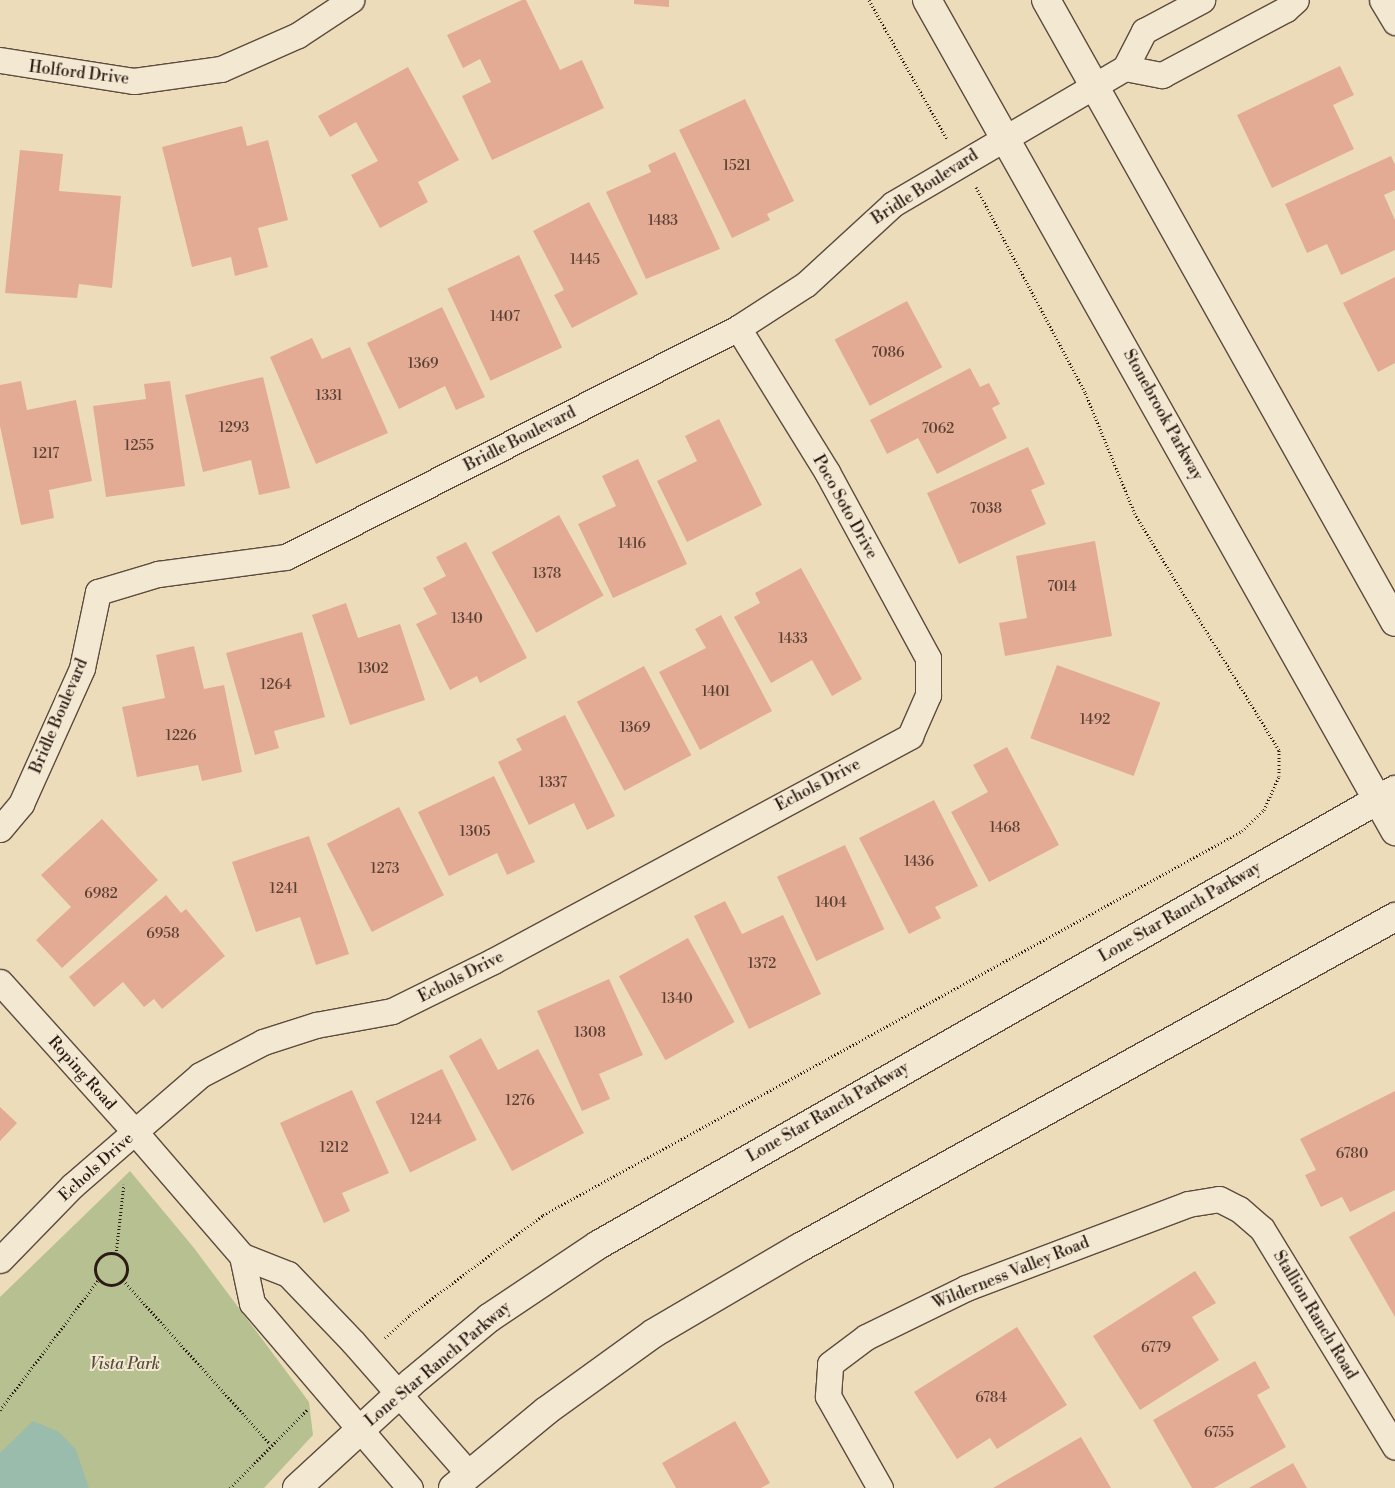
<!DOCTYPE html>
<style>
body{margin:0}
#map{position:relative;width:1395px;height:1488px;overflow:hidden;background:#eddcba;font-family:"Libre Bodoni",serif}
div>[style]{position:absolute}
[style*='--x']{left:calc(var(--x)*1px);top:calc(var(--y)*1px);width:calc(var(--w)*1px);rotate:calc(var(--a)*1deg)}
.green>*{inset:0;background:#b7c090}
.water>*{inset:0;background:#99bcad}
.building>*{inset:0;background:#e3ab93;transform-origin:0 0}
.path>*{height:3px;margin-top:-1.5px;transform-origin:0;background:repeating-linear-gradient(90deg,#2b1b14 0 1px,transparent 0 3.5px)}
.path>.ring{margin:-1.5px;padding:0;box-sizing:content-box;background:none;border:3px solid #2b1b14;border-radius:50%}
.roads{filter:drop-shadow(1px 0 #5c4b3e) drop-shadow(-1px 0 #5c4b3e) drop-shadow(0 1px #5c4b3e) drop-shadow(0 -1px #5c4b3e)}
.street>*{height:25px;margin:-12.5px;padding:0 12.5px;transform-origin:12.5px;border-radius:12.5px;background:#f3e8d2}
.secondary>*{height:28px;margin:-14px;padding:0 14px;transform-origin:14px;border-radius:14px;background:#f3e8d2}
span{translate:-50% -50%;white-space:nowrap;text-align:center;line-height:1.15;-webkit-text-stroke:4px #f3e8d2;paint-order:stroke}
.number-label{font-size:14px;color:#593f34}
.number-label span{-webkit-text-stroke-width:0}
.street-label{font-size:16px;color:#2b1b14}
.park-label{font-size:16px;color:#554d39;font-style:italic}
</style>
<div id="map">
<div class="green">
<div style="clip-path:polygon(130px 1171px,194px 1248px,309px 1402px,313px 1435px,264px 1488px,0 1488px,0 1297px)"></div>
</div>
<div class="water">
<div style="clip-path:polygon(33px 1421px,59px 1432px,76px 1450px,89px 1488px,0 1488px,0 1453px)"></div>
</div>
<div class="building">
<div style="clip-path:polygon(522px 0,526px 0,560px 70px,582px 60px,604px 108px,492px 160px,462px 96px,491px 82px,480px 59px,463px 68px,447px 35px)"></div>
<div style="clip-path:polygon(634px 0,669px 0,669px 7px,634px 4px)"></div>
<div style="clip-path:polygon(1340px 66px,1354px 95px,1333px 105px,1354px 149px,1272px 188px,1237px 115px)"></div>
<div style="clip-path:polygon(408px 67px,459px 160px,418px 182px,428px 202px,380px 228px,351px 175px,378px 161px,356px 122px,330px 137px,318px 116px)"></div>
<div style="clip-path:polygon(745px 99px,794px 201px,767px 214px,770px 220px,732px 238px,679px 130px)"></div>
<div style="clip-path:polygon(242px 126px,247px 146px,268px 140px,288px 220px,258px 228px,268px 267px,235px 276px,231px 257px,192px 267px,162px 147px)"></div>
<div style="clip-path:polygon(20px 150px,63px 154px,59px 191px,121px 196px,112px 288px,79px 284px,77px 298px,5px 293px)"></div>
<div style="clip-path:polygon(675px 152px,720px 249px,646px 279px,606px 192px,651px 172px,648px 165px)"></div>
<div style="clip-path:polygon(1391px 156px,1395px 165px,1395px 190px,1384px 195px,1395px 220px,1395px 250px,1341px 275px,1327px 244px,1307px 253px,1285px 204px)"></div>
<div style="clip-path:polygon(589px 202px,638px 294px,572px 328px,554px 295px,564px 290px,533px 231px)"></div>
<div style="left:519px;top:255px;width:102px;height:79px;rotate:65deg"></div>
<div style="clip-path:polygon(1395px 277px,1395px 363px,1378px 372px,1343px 303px)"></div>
<div style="left:907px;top:301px;width:75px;height:82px;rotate:62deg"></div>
<div style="clip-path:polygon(442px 307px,485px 397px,456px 410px,445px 386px,399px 409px,367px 343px)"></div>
<div style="clip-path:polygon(312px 338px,322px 359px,350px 347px,388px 433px,316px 464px,270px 357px)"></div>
<div style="clip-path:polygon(970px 368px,980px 387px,989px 383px,1000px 404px,992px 408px,1007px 438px,937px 474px,918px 438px,887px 454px,870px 420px)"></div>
<div style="clip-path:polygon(263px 377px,290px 488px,259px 495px,251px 460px,203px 472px,185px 395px)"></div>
<div style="clip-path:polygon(21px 381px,27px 410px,76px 400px,92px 481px,49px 490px,54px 518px,21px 525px,0 426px,0 385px)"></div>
<div style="clip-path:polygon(170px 381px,185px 486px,106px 497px,93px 406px,146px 399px,144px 384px)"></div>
<div style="clip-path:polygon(719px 419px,762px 505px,687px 542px,657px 481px,697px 461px,685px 436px)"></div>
<div style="clip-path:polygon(1028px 447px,1045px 484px,1031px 490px,1046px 524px,959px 564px,927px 493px)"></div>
<div style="clip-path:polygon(638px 459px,687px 564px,613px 598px,578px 524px,616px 506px,602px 476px)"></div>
<div style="left:559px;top:515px;width:92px;height:77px;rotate:61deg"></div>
<div style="clip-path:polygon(1095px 541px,1112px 636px,1005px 656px,999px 623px,1027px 618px,1016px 556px)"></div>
<div style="clip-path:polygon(466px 542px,527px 658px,480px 683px,477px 676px,450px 690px,416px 624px,437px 614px,423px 588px,446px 576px,436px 557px)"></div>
<div style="clip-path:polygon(801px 568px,862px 679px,832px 696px,812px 660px,771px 683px,734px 617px,760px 603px,755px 593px)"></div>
<div style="clip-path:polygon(346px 603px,358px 638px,400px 624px,425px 700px,350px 725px,312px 615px)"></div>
<div style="clip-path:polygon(721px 615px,772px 711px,700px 750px,659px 672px,706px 648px,695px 629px)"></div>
<div style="clip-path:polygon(302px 632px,325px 717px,274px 731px,279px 748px,255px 755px,226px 653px)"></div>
<div style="clip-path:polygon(194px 646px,204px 689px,224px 685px,242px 772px,202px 781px,198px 765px,137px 777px,122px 707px,165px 698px,156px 655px)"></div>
<div style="left:1057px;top:665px;width:110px;height:78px;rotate:20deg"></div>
<div style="left:644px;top:666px;width:101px;height:76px;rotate:62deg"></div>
<div style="clip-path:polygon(565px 715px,615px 816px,587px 830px,574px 803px,529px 825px,498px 762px,522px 750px,516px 739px)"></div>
<div style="clip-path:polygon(1007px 747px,1059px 845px,989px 882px,951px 812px,988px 792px,973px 765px)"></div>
<div style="clip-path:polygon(494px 776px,535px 862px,507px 875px,497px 853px,449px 876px,418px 812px)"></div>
<div style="clip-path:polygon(934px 800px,978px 886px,935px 907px,941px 918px,909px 934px,859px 838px)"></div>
<div style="left:399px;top:807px;width:99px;height:81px;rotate:63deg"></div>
<div style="clip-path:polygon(102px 819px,158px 880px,62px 968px,36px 940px,71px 907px,41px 875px)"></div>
<div style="clip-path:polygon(309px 836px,349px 954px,316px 965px,300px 917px,256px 932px,232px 862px)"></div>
<div style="left:845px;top:845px;width:93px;height:75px;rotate:65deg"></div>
<div style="clip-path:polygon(166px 895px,181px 913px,186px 909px,225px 956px,162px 1009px,154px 999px,144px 1007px,123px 982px,94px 1007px,69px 977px)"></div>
<div style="clip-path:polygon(725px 901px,742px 934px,783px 915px,821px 994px,749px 1029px,694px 916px)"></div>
<div style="left:688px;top:938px;width:96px;height:79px;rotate:61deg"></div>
<div style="clip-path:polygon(609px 979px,643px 1055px,599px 1074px,610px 1099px,582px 1111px,537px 1011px)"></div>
<div style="clip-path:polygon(481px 1038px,498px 1070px,538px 1049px,584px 1133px,512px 1171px,449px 1056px)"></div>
<div style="left:442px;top:1069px;width:79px;height:74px;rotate:64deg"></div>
<div style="clip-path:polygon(352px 1090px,389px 1173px,342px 1193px,350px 1211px,324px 1223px,280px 1123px)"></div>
<div style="clip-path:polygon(1395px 1091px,1395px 1190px,1350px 1212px,1342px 1197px,1321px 1207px,1305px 1175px,1316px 1170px,1300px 1139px)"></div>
<div style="clip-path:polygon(0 1107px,17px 1123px,0 1141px)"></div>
<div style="clip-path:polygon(1395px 1211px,1395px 1317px,1349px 1237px)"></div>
<div style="clip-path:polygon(1195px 1271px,1216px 1303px,1192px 1317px,1219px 1360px,1140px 1410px,1093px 1336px)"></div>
<div style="clip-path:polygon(1017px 1327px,1067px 1405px,997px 1449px,990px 1438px,957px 1459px,914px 1392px)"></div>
<div style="clip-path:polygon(1255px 1361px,1270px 1388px,1257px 1395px,1286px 1447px,1214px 1488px,1192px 1488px,1153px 1420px)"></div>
<div style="clip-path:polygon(735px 1421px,770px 1483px,761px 1488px,676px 1488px,662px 1463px)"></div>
<div style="clip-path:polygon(1081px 1437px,1111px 1488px,993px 1488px)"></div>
<div style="clip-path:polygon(1293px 1463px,1307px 1488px,1249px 1488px)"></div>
</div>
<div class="path">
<div style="--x:869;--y:0;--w:159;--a:60.7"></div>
<div class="ring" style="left:95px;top:1253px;width:29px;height:29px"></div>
<div style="--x:116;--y:1254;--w:70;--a:-83.5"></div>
<div style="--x:123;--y:1280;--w:220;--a:48.1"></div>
<div style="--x:385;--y:1338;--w:34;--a:-43"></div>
<div style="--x:410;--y:1315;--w:166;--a:-36.9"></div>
<div style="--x:543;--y:1215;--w:798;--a:-28.78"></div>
<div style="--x:1242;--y:831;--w:30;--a:-44"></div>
<div style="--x:1264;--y:810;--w:37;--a:-66"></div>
<div style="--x:1279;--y:776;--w:26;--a:-90"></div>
<div style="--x:1279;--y:750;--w:276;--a:-121.4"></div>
<div style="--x:1135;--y:514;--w:132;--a:-112.3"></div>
<div style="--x:1085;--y:392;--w:232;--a:-118"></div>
<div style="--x:0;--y:1410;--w:164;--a:-52.9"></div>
<div style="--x:230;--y:1488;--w:110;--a:-45.4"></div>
</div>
<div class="roads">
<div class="street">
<div style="--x:1382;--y:0;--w:26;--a:59"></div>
<div style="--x:0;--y:60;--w:136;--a:8.9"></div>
<div style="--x:134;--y:81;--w:88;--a:-7.9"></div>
<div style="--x:221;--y:69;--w:84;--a:-23.8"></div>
<div style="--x:298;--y:35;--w:64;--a:-33.4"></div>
<div style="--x:1125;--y:68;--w:38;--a:11"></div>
<div style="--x:1162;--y:75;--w:140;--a:-28"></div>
<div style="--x:1286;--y:9;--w:13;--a:-42"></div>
<div style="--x:0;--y:829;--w:33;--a:-50"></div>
<div style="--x:21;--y:804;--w:149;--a:-65.8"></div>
<div style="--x:82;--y:668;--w:78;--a:-78.1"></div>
<div style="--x:98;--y:592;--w:63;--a:-16.7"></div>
<div style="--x:158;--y:574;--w:129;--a:-7.6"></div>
<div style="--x:286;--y:557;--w:507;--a:-26.87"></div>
<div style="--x:738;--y:328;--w:81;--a:-32.9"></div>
<div style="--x:806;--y:284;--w:118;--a:-42.6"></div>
<div style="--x:893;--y:204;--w:269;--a:-30.4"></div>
<div style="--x:1125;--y:68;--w:42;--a:-62.8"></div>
<div style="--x:1144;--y:31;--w:66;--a:-28.1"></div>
<div style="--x:0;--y:982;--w:202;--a:48"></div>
<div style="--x:135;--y:1132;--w:164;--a:49.2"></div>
<div style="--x:242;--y:1256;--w:48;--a:78"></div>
<div style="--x:252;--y:1303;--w:243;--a:49.5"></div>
<div style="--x:242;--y:1256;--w:49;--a:21.4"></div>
<div style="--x:288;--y:1274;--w:94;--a:46.3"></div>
<div style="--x:353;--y:1342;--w:176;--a:48.7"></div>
<div style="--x:0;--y:1260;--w:103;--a:-45.8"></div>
<div style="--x:72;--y:1186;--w:169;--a:-40.9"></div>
<div style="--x:200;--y:1075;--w:71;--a:-27.6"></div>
<div style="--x:263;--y:1042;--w:56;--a:-17.8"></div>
<div style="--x:316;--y:1025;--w:77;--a:-10.4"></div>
<div style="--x:392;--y:1011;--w:113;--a:-26.3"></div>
<div style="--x:493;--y:961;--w:474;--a:-28.3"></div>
<div style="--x:910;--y:736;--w:45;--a:-66.3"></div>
<div style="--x:928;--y:695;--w:37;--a:-90"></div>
<div style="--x:928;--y:658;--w:212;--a:-118.5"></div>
<div style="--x:827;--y:472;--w:169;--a:-121.7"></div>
<div style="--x:880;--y:1488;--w:106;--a:-119.5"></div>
<div style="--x:828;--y:1396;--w:32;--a:-86"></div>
<div style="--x:830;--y:1364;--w:45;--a:-36.9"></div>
<div style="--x:866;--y:1337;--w:111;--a:-26.1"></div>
<div style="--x:966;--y:1288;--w:237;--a:-20.7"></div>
<div style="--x:1188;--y:1204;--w:31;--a:-9"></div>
<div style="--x:1219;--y:1199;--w:22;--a:27"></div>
<div style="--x:1239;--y:1209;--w:30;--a:41"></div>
<div style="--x:1262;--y:1229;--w:255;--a:58.6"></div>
</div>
<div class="secondary">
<div style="--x:927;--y:0;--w:954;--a:60.61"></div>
<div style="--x:1046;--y:0;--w:713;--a:60.7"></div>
<div style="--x:297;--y:1488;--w:155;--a:-42.6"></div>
<div style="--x:411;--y:1383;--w:102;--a:-39.8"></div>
<div style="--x:489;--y:1318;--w:131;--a:-33.8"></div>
<div style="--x:598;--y:1245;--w:918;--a:-29.72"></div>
<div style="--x:453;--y:1488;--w:121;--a:-39.6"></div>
<div style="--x:546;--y:1411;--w:133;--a:-35.8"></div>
<div style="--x:654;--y:1333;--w:168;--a:-30.4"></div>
<div style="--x:799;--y:1248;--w:682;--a:-29.05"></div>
</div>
</div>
<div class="number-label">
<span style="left:737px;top:166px">1521</span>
<span style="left:663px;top:221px">1483</span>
<span style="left:585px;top:260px">1445</span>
<span style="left:505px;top:317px">1407</span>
<span style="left:888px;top:353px">7086</span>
<span style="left:423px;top:364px">1369</span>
<span style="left:329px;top:396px">1331</span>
<span style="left:234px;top:428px">1293</span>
<span style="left:938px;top:429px">7062</span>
<span style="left:139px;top:446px">1255</span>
<span style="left:46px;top:454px">1217</span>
<span style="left:986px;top:509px">7038</span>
<span style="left:632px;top:544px">1416</span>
<span style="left:547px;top:574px">1378</span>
<span style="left:1062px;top:587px">7014</span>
<span style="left:467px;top:619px">1340</span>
<span style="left:793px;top:639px">1433</span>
<span style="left:373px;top:669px">1302</span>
<span style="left:276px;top:685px">1264</span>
<span style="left:716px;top:692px">1401</span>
<span style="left:1095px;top:720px">1492</span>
<span style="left:635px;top:728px">1369</span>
<span style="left:181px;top:736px">1226</span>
<span style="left:553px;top:783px">1337</span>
<span style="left:1005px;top:828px">1468</span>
<span style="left:475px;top:832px">1305</span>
<span style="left:919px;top:862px">1436</span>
<span style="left:385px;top:869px">1273</span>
<span style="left:284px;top:889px">1241</span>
<span style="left:101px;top:894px">6982</span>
<span style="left:831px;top:903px">1404</span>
<span style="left:163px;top:934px">6958</span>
<span style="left:762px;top:964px">1372</span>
<span style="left:677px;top:999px">1340</span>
<span style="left:590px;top:1033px">1308</span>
<span style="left:520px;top:1101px">1276</span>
<span style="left:426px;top:1120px">1244</span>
<span style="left:334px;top:1148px">1212</span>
<span style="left:1352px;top:1154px">6780</span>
<span style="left:1156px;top:1348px">6779</span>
<span style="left:991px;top:1398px">6784</span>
<span style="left:1219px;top:1433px">6755</span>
</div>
<div class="street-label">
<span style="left:79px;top:73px;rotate:7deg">Holford Drive</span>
<span style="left:925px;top:187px;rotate:-33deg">Bridle Boulevard</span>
<span style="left:1163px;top:415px;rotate:61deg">Stonebrook Parkway</span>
<span style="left:520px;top:439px;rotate:-27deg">Bridle Boulevard</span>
<span style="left:845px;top:507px;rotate:61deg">Poco Soto Drive</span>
<span style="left:59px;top:716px;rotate:-67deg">Bridle Boulevard</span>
<span style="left:818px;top:785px;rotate:-28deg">Echols Drive</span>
<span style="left:1180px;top:912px;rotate:-30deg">Lone Star Ranch Parkway</span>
<span style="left:461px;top:977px;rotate:-27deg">Echols Drive</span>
<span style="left:82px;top:1073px;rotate:48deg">Roping Road</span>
<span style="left:828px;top:1112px;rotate:-30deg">Lone Star Ranch Parkway</span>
<span style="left:96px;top:1167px;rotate:-42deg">Echols Drive</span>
<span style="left:1011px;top:1273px;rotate:-22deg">Wilderness Valley Road</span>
<span style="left:1315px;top:1315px;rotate:59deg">Stallion Ranch Road</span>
<span style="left:438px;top:1364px;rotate:-40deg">Lone Star Ranch Parkway</span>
</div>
<div class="park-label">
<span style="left:125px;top:1364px">Vista Park</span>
</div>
</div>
